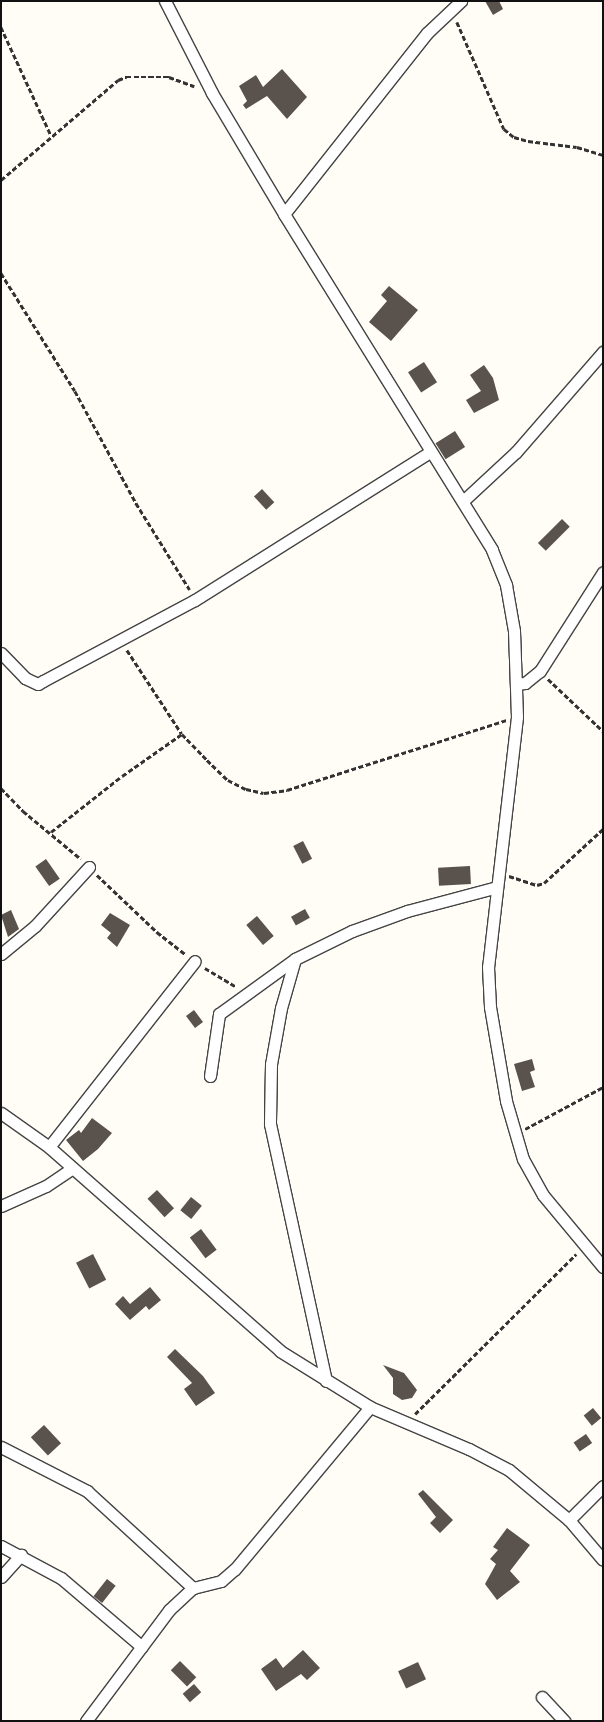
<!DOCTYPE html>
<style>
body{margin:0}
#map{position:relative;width:604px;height:1722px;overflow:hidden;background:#fffdf5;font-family:Lora,serif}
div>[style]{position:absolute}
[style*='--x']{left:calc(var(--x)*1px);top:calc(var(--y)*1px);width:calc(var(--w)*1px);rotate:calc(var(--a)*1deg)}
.building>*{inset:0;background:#5a524d;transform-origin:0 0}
.path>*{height:2.5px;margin-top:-1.25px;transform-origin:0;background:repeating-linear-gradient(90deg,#333 0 5px,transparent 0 7.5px)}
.roads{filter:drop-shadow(1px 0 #444) drop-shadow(-1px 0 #444) drop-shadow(0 1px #444) drop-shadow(0 -1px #444)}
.minor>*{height:11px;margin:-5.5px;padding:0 5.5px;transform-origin:5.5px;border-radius:5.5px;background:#fff}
span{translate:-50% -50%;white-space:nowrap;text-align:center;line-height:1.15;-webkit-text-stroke:5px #fff;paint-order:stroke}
.frame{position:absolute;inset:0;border:2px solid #111;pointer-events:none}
</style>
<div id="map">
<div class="building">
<div style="clip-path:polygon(485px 1px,499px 1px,503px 9px,493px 15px)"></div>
<div style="clip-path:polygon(282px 69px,307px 97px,287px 119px,267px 96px,246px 109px,243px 105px,247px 101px,239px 86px,256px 75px,263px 87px)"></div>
<div style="clip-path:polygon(389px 286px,418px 310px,391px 341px,369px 322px,387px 301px,381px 295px)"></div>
<div style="left:424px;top:362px;width:24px;height:19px;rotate:57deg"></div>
<div style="clip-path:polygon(484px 365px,493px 378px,499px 400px,474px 413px,466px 400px,481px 391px,470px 375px)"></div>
<div style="left:455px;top:431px;width:19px;height:23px;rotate:58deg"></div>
<div style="left:262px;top:489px;width:18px;height:11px;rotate:47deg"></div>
<div style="left:562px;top:519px;width:11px;height:34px;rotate:45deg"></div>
<div style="left:303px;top:841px;width:20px;height:11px;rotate:63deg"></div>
<div style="left:46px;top:859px;width:24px;height:13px;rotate:55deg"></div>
<div style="left:470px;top:866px;width:18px;height:32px;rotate:87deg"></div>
<div style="left:305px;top:909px;width:10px;height:16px;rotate:61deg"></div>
<div style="clip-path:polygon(11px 910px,19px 929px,8px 937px,1px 915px)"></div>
<div style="clip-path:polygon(110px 913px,130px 925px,117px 947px,107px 938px,111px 933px,101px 925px)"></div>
<div style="left:257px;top:916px;width:26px;height:14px;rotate:50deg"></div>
<div style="left:194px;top:1010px;width:15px;height:10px;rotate:53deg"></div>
<div style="clip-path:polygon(532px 1059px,535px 1070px,530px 1072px,535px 1087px,522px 1091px,514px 1064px)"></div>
<div style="clip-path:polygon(92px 1118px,112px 1133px,98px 1149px,83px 1161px,66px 1140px,79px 1130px,81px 1133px)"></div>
<div style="left:157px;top:1190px;width:25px;height:13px;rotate:47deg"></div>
<div style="left:191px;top:1197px;width:14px;height:17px;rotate:39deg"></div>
<div style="left:201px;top:1229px;width:26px;height:14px;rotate:53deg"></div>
<div style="left:93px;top:1254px;width:29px;height:19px;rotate:63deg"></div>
<div style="clip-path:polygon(150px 1287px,161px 1300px,149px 1310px,146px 1306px,130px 1320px,115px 1304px,123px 1296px,130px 1304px)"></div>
<div style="clip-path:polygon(175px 1349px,203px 1376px,215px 1393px,196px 1406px,184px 1389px,192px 1383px,167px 1357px)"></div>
<div style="clip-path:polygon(383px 1365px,404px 1373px,417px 1390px,412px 1398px,402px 1400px,393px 1394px,393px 1378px)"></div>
<div style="left:593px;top:1408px;width:13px;height:12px;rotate:51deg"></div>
<div style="left:44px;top:1425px;width:25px;height:18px;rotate:47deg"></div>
<div style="left:586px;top:1434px;width:11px;height:15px;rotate:56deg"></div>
<div style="clip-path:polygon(423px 1490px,453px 1520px,440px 1533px,430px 1523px,436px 1517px,418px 1494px)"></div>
<div style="clip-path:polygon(507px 1528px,530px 1545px,510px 1571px,520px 1582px,497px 1600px,485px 1584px,496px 1564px,490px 1559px,498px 1550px,493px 1547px)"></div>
<div style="left:107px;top:1579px;width:11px;height:22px;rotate:38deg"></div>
<div style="clip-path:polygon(303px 1650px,320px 1668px,307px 1680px,301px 1674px,276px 1691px,261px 1669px,276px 1658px,283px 1668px)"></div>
<div style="left:180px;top:1661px;width:23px;height:13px;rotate:45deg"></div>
<div style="left:418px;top:1662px;width:19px;height:22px;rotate:65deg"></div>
<div style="left:194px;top:1684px;width:11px;height:15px;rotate:49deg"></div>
</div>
<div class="path">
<div style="--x:457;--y:22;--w:117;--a:66.3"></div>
<div style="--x:504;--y:129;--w:13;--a:39"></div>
<div style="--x:514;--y:137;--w:15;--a:16"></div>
<div style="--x:528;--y:141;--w:49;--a:7"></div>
<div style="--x:577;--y:147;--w:27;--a:17"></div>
<div style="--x:1;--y:27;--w:119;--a:65.2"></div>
<div style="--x:1;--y:180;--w:154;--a:-40.5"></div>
<div style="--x:118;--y:80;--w:9;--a:-21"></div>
<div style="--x:126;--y:77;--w:43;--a:0"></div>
<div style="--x:169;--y:77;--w:27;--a:20"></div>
<div style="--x:1;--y:273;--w:139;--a:57.9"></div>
<div style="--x:75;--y:391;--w:128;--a:61.4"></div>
<div style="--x:136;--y:503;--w:102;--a:58.2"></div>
<div style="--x:127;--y:650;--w:100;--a:56.8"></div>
<div style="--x:182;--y:734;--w:36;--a:46"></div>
<div style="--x:207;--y:760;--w:29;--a:44"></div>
<div style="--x:228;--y:780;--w:20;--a:27"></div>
<div style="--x:246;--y:789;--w:18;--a:13"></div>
<div style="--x:264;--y:793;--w:23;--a:-7"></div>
<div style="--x:287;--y:790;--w:230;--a:-17.7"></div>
<div style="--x:548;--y:679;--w:76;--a:43.4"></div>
<div style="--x:1;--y:788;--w:32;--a:46"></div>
<div style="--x:23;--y:811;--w:75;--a:39.6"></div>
<div style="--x:51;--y:832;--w:90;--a:-38.3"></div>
<div style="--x:122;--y:776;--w:73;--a:-35"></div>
<div style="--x:97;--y:875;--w:83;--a:43.5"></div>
<div style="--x:157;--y:932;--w:37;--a:38"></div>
<div style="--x:509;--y:876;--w:29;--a:18"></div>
<div style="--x:537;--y:885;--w:7;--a:-16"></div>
<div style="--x:544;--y:883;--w:80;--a:-42.5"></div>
<div style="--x:205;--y:968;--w:37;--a:31"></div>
<div style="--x:525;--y:1129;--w:89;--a:-28.3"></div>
<div style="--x:415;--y:1414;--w:227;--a:-44.8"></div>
</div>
<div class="roads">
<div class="minor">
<div style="--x:165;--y:1;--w:103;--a:62.9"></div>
<div style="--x:212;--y:93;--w:141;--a:59.2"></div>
<div style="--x:284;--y:214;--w:395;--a:58.2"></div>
<div style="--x:492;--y:550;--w:38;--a:68"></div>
<div style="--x:506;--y:585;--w:47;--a:80.1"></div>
<div style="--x:514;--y:631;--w:86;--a:88"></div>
<div style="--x:517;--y:717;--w:252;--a:96.6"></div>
<div style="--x:488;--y:967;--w:40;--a:87.1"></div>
<div style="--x:490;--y:1007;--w:95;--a:80.3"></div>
<div style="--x:506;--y:1101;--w:60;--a:73.7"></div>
<div style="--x:523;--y:1159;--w:41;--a:60.9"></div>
<div style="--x:543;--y:1195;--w:94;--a:50.2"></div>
<div style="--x:284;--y:214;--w:231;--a:-51.7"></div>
<div style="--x:427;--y:33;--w:47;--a:-43.3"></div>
<div style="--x:463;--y:501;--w:72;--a:-42.8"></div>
<div style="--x:516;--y:452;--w:133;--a:-49"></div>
<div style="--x:1;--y:653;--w:35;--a:46"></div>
<div style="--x:25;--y:678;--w:14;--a:25"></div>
<div style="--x:38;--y:684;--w:6;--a:-31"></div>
<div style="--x:43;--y:681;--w:172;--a:-28.1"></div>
<div style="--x:195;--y:600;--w:278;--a:-32.2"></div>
<div style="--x:516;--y:684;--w:9;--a:-6"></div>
<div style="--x:525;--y:683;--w:19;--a:-39"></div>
<div style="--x:540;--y:671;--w:117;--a:-57.5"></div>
<div style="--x:1;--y:954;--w:44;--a:-39.5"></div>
<div style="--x:35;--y:926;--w:80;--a:-47.5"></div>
<div style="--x:295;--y:959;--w:51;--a:105.9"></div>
<div style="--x:281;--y:1008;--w:57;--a:100.1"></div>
<div style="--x:271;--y:1064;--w:60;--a:91"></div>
<div style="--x:270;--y:1124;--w:263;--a:77.7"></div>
<div style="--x:210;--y:1076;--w:63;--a:-81.7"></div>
<div style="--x:219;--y:1014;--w:94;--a:-35.9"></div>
<div style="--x:295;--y:959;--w:64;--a:-26.2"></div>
<div style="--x:352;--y:931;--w:59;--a:-20"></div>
<div style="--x:407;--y:911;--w:93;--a:-14.9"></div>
<div style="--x:1;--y:1113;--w:59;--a:35.3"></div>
<div style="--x:49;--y:1147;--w:308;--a:41.4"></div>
<div style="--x:280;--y:1351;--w:106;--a:31.9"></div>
<div style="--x:370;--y:1407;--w:108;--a:23"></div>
<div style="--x:469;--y:1449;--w:45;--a:27.7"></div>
<div style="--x:509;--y:1470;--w:78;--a:39.8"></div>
<div style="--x:569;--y:1520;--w:52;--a:49.6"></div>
<div style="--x:49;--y:1147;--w:236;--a:-51.9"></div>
<div style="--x:1;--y:1206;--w:49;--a:-24"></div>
<div style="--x:46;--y:1186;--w:32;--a:-34"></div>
<div style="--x:1;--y:1447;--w:97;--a:27.1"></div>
<div style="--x:87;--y:1491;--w:144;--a:42.5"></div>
<div style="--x:569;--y:1520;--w:48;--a:-45"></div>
<div style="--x:1;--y:1546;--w:68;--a:28.1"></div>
<div style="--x:61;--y:1578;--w:106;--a:40.4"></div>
<div style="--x:1;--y:1577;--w:30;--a:-48"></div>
<div style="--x:542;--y:1697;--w:33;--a:47"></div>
<div style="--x:86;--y:1721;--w:139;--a:-53.2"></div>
<div style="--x:169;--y:1610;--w:33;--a:-43"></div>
<div style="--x:193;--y:1588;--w:29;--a:-14"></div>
<div style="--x:221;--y:1581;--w:18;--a:-41"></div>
<div style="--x:235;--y:1569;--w:211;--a:-50.2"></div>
</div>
</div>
<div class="frame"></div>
</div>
